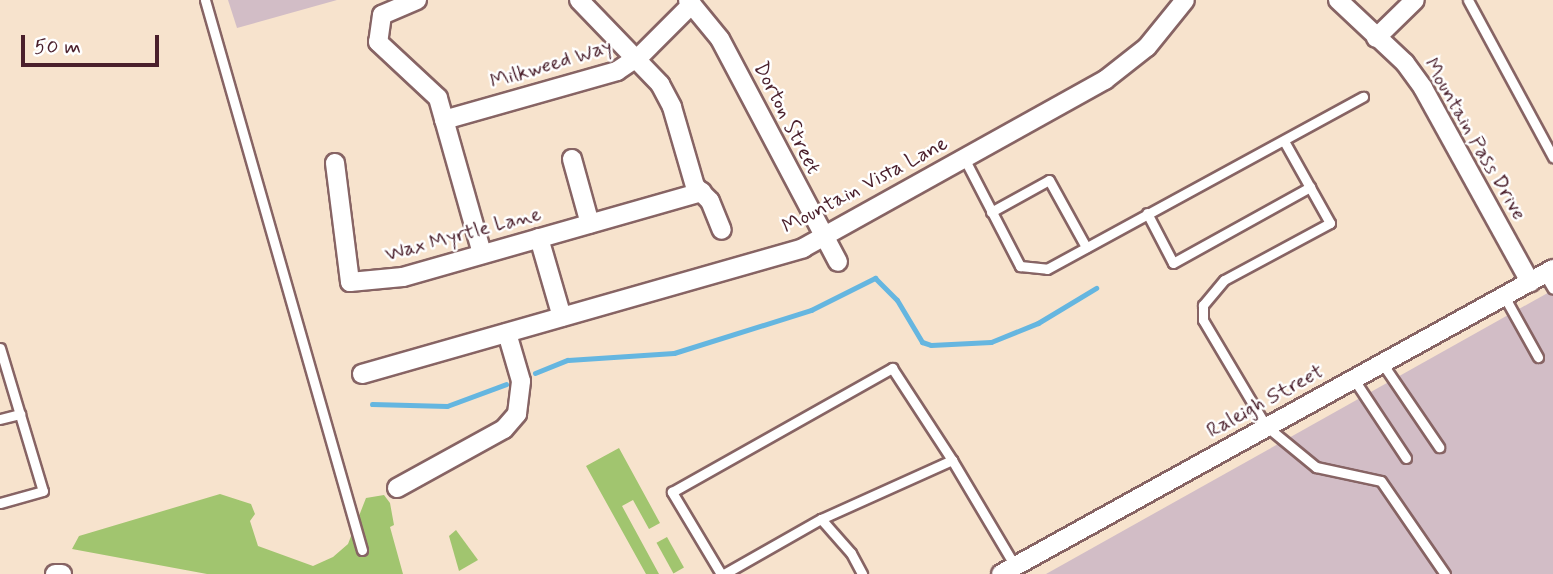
<!DOCTYPE html>
<style>
body{margin:0}
#map{position:relative;width:1553px;height:574px;overflow:hidden;background:#f7e3cd;font-family:Mynerve,sans-serif}
div>[style]{position:absolute}
[style*='--x']{left:calc(var(--x)*1px);top:calc(var(--y)*1px);width:calc(var(--w)*1px);rotate:calc(var(--a)*1deg)}
.industrial>*{inset:0;background:#d2bdc6}
.green>*{inset:0;background:#a1c56f;transform-origin:0 0}
.stream>*{height:5px;margin:-2.5px;padding:0 2.5px;transform-origin:2.5px;border-radius:2.5px;background:#65b6e0}
.roads{filter:drop-shadow(2px 0 #876464) drop-shadow(-2px 0 #876464) drop-shadow(0 2px #876464) drop-shadow(0 -2px #876464)}
.lane>*{height:9px;margin:-4.5px;padding:0 4.5px;transform-origin:4.5px;border-radius:4.5px;background:#fff}
.street>*{height:18px;margin:-9px;padding:0 9px;transform-origin:9px;border-radius:9px;background:#fff}
span{translate:-50% -50%;white-space:nowrap;text-align:center;line-height:1.15;-webkit-text-stroke:5px #fff;paint-order:stroke}
.street-label{font-size:21px;color:#4a1f2b}
.scale{position:absolute;left:21px;top:35px;width:138px;height:32px;box-sizing:border-box;border:4px solid #4a1f2b;border-top:0;padding-left:9px;font-size:21px;line-height:24px;white-space:nowrap;color:#4a1f2b;-webkit-text-stroke:5px #fff;paint-order:stroke}
</style>
<div id="map">
<div class="industrial">
<div style="clip-path:polygon(228px 0,337px 0,237px 28px)"></div>
<div style="clip-path:polygon(1553px 290px,1553px 574px,1046px 574px)"></div>
</div>
<div class="green">
<div style="clip-path:polygon(619px 448px,660px 523px,649px 529px,633px 500px,622px 506px,659px 574px,646px 574px,586px 466px)"></div>
<div style="clip-path:polygon(220px 494px,251px 504px,255px 514px,250px 521px,258px 546px,313px 566px,333px 557px,348px 544px,366px 498px,384px 495px,390px 503px,394px 525px,390px 527px,403px 574px,207px 574px,72px 549px,79px 536px)"></div>
<div style="clip-path:polygon(456px 530px,478px 560px,459px 571px,449px 536px)"></div>
<div style="left:667px;top:537px;width:35px;height:12px;rotate:61deg"></div>
</div>
<div class="stream">
<div style="--x:535;--y:373;--w:35;--a:-22"></div>
<div style="--x:568;--y:360;--w:106;--a:-3.8"></div>
<div style="--x:674;--y:353;--w:144;--a:-17.4"></div>
<div style="--x:811;--y:310;--w:72;--a:-26.6"></div>
<div style="--x:875;--y:278;--w:31;--a:45"></div>
<div style="--x:897;--y:300;--w:49;--a:59.2"></div>
<div style="--x:922;--y:342;--w:9;--a:18"></div>
<div style="--x:931;--y:345;--w:60;--a:-2.9"></div>
<div style="--x:991;--y:342;--w:51;--a:-22"></div>
<div style="--x:1038;--y:323;--w:68;--a:-31.1"></div>
<div style="--x:372;--y:404;--w:75;--a:1.5"></div>
<div style="--x:447;--y:406;--w:63;--a:-20.4"></div>
</div>
<div class="roads">
<div class="lane">
<div style="--x:205;--y:0;--w:572;--a:74.07"></div>
<div style="--x:1468;--y:0;--w:179;--a:61.6"></div>
<div style="--x:1284;--y:141;--w:94;--a:60.7"></div>
<div style="--x:1330;--y:223;--w:120;--a:151.7"></div>
<div style="--x:1224;--y:280;--w:33;--a:130"></div>
<div style="--x:1203;--y:305;--w:15;--a:90"></div>
<div style="--x:1203;--y:320;--w:123;--a:59.3"></div>
<div style="--x:1266;--y:426;--w:65;--a:39.4"></div>
<div style="--x:1316;--y:467;--w:66;--a:12.2"></div>
<div style="--x:1381;--y:481;--w:113;--a:55.5"></div>
<div style="--x:964;--y:158;--w:122;--a:62.6"></div>
<div style="--x:1020;--y:266;--w:27;--a:6"></div>
<div style="--x:1047;--y:269;--w:360;--a:-28.6"></div>
<div style="--x:991;--y:212;--w:66;--a:-28.9"></div>
<div style="--x:1049;--y:180;--w:77;--a:61.1"></div>
<div style="--x:1147;--y:213;--w:56;--a:62.5"></div>
<div style="--x:1173;--y:263;--w:157;--a:-29"></div>
<div style="--x:1544;--y:274;--w:17;--a:59"></div>
<div style="--x:1504;--y:296;--w:70;--a:60.9"></div>
<div style="--x:0;--y:348;--w:149;--a:73.3"></div>
<div style="--x:43;--y:491;--w:45;--a:164.4"></div>
<div style="--x:1382;--y:363;--w:102;--a:55.8"></div>
<div style="--x:1353;--y:378;--w:96;--a:56.5"></div>
<div style="--x:0;--y:419;--w:21;--a:-14"></div>
<div style="--x:821;--y:519;--w:144;--a:-24.2"></div>
<div style="--x:952;--y:460;--w:123;--a:59.3"></div>
<div style="--x:721;--y:574;--w:96;--a:-120.9"></div>
<div style="--x:672;--y:492;--w:253;--a:-29.4"></div>
<div style="--x:892;--y:368;--w:110;--a:56.9"></div>
<div style="--x:724;--y:574;--w:112;--a:-29.6"></div>
<div style="--x:821;--y:519;--w:45;--a:48.6"></div>
<div style="--x:851;--y:553;--w:24;--a:62"></div>
</div>
<div class="street">
<div style="--x:417;--y:0;--w:38;--a:157"></div>
<div style="--x:382;--y:15;--w:27;--a:98"></div>
<div style="--x:378;--y:42;--w:82;--a:43"></div>
<div style="--x:438;--y:98;--w:162;--a:74.2"></div>
<div style="--x:579;--y:0;--w:117;--a:46"></div>
<div style="--x:660;--y:84;--w:26;--a:62"></div>
<div style="--x:672;--y:107;--w:82;--a:73.8"></div>
<div style="--x:695;--y:186;--w:21;--a:45"></div>
<div style="--x:710;--y:201;--w:31;--a:68"></div>
<div style="--x:688;--y:0;--w:50;--a:50.6"></div>
<div style="--x:720;--y:39;--w:252;--a:62.1"></div>
<div style="--x:1338;--y:0;--w:92;--a:43.2"></div>
<div style="--x:1405;--y:63;--w:31;--a:54"></div>
<div style="--x:1423;--y:88;--w:222;--a:61.1"></div>
<div style="--x:1376;--y:38;--w:54;--a:-44.3"></div>
<div style="--x:444;--y:120;--w:180;--a:-15.8"></div>
<div style="--x:617;--y:71;--w:29;--a:-34"></div>
<div style="--x:641;--y:55;--w:72;--a:-45"></div>
<div style="--x:572;--y:159;--w:67;--a:74.5"></div>
<div style="--x:335;--y:163;--w:120;--a:82.8"></div>
<div style="--x:350;--y:282;--w:53;--a:-5.4"></div>
<div style="--x:403;--y:277;--w:311;--a:-15.9"></div>
<div style="--x:539;--y:238;--w:82;--a:73.8"></div>
<div style="--x:362;--y:374;--w:459;--a:-15.9"></div>
<div style="--x:803;--y:248;--w:346;--a:-29.1"></div>
<div style="--x:1105;--y:80;--w:53;--a:-38.2"></div>
<div style="--x:1147;--y:47;--w:60;--a:-51"></div>
<div style="--x:397;--y:488;--w:122;--a:-28.9"></div>
<div style="--x:504;--y:429;--w:20;--a:-49"></div>
<div style="--x:517;--y:414;--w:33;--a:-83"></div>
<div style="--x:521;--y:381;--w:50;--a:-106.3"></div>
<div style="--x:55;--y:574;--w:7;--a:0"></div>
<div style="--x:1001;--y:574;--w:631;--a:-28.92"></div>
</div>
</div>
<div class="street-label">
<span style="left:551px;top:64px;rotate:-17deg">Milkweed Way</span>
<span style="left:787px;top:118px;rotate:63deg">Dorton Street</span>
<span style="left:1475px;top:139px;rotate:60deg">Mountain Pass Drive</span>
<span style="left:865px;top:185px;rotate:-28deg">Mountain Vista Lane</span>
<span style="left:463px;top:234px;rotate:-15deg">Wax Myrtle Lane</span>
<span style="left:1265px;top:401px;rotate:-29deg">Raleigh Street</span>
</div>
<div class="scale">50 m</div>
</div>
